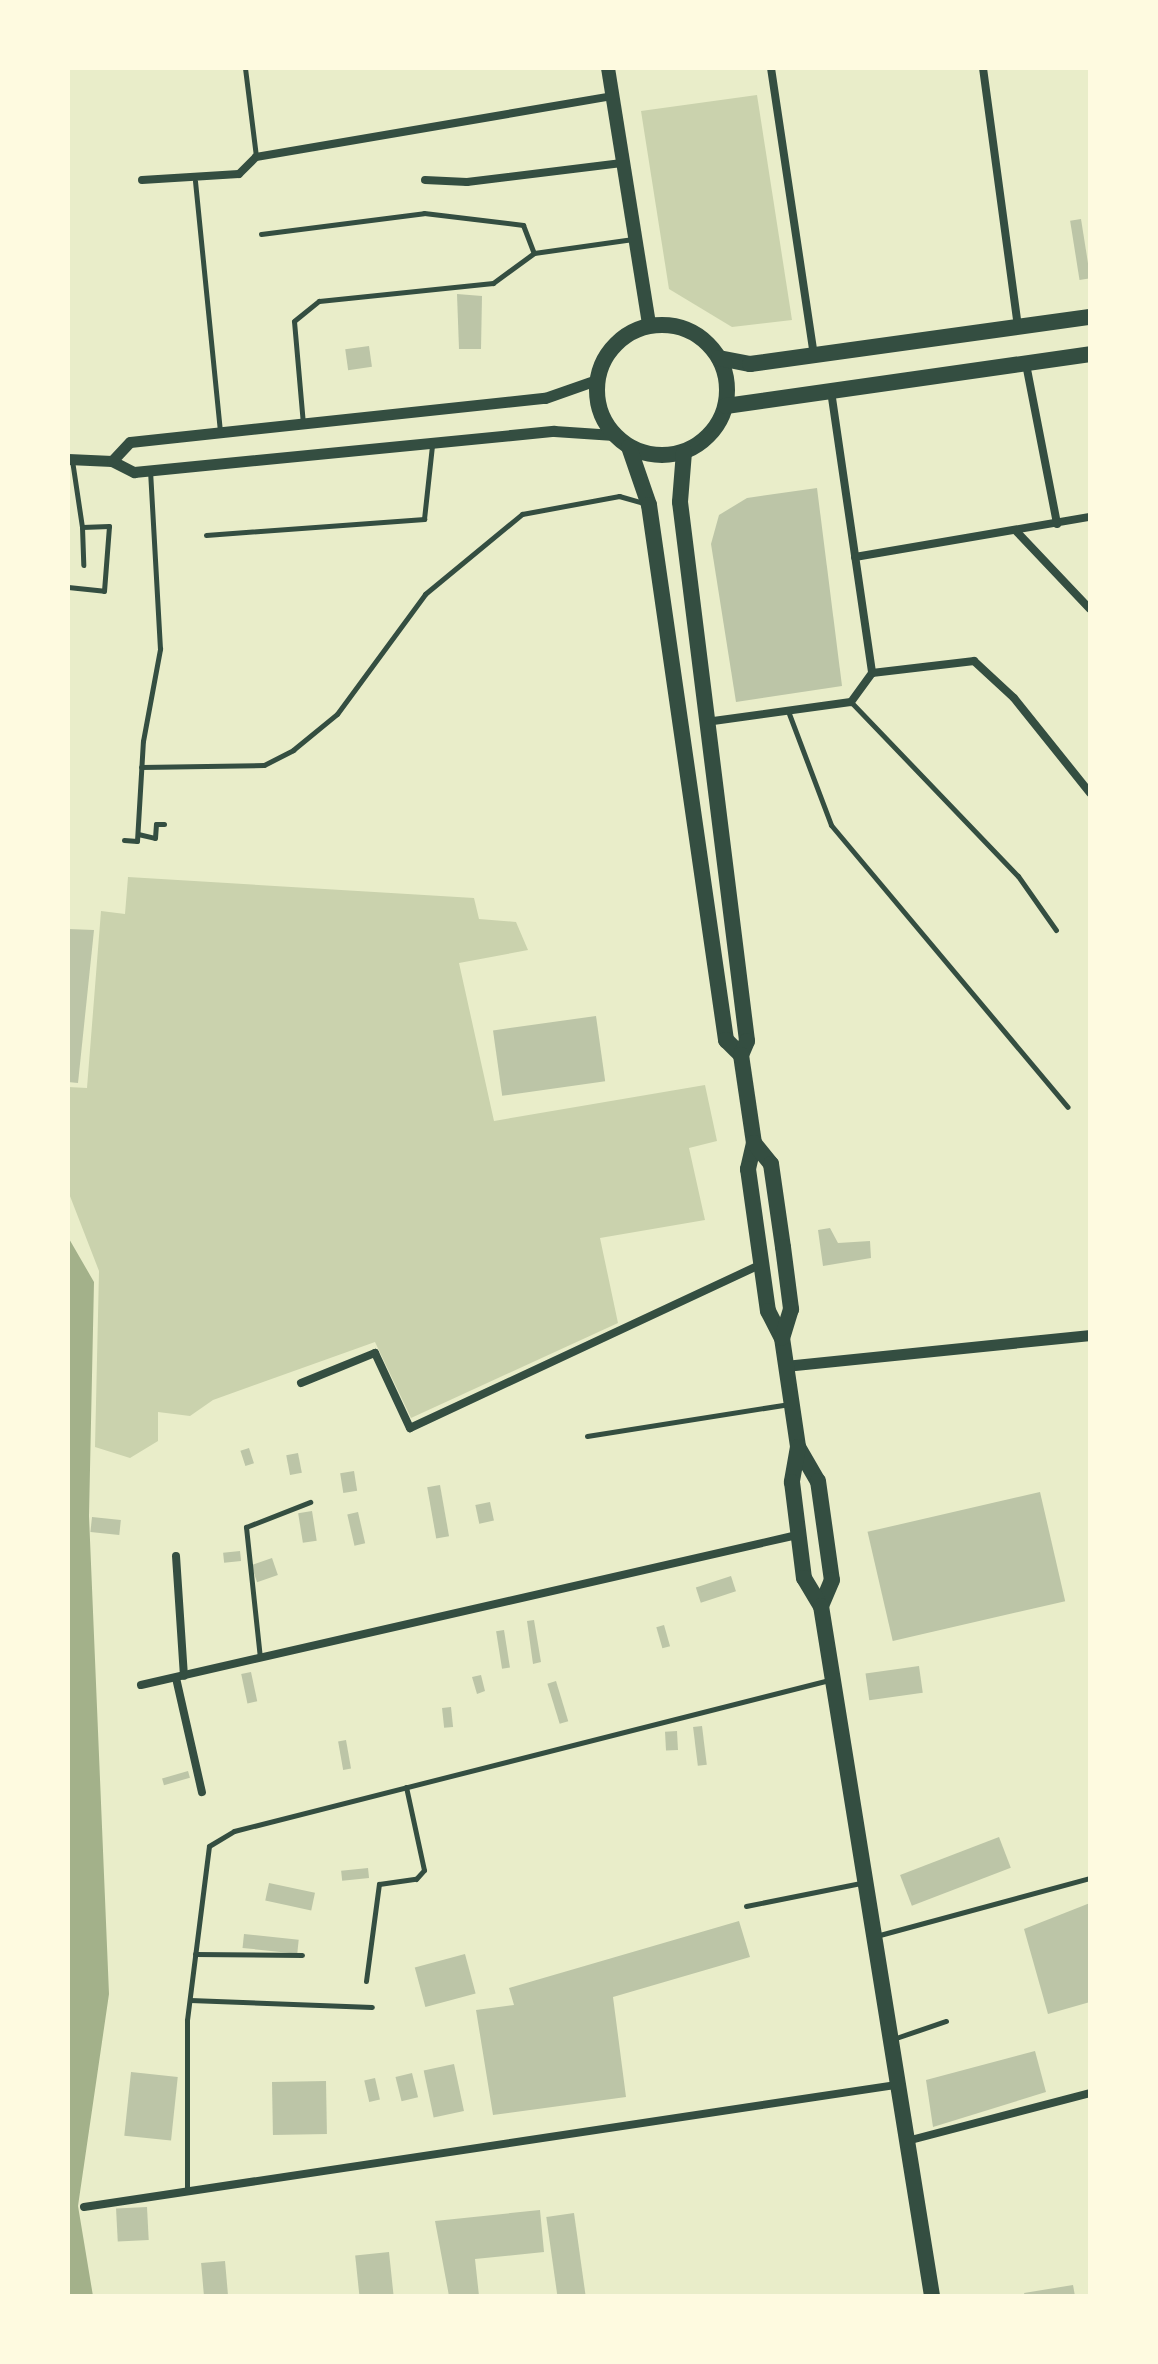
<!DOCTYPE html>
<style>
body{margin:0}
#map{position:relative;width:1158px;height:2364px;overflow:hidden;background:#e9edc9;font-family:"Fira Sans",sans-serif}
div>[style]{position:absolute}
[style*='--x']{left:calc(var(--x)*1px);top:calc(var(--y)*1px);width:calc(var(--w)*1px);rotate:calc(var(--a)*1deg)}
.green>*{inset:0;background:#cad2ad}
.water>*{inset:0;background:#a3b18a}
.building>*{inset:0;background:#bcc5a7;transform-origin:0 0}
.service>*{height:5px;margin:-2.5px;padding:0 2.5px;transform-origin:2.5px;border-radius:2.5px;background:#344e41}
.minor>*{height:8px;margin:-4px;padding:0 4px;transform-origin:4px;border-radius:4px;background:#344e41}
.tertiary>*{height:11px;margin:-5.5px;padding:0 5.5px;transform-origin:5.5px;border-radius:5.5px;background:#344e41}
.primary>*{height:14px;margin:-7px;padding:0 7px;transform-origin:7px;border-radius:7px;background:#344e41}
.trunk>*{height:16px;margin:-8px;padding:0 8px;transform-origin:8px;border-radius:8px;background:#344e41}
.trunk>.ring{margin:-8px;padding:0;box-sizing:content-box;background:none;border:16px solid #344e41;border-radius:50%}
span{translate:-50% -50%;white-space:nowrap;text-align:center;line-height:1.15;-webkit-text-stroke:7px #fefae0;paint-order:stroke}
.frame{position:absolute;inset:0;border:70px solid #fefae0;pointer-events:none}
</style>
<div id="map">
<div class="green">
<div style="clip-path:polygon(757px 95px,792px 320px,732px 327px,669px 289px,641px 111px)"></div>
<div style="clip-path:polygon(128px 877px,474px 898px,479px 919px,516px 922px,528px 950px,459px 963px,494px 1121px,705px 1085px,717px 1141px,689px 1148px,705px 1220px,600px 1238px,618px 1323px,411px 1418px,375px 1342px,213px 1400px,190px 1416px,158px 1412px,158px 1441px,130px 1458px,95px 1447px,99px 1271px,68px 1191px,68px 1087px,87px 1088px,101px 911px,125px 914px)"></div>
</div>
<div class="water">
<div style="clip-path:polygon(68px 1237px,94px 1282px,89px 1516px,109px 1994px,78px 2206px,93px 2296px,68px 2296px)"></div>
</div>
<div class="building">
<div style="left:1081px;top:219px;width:60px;height:11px;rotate:81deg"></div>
<div style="clip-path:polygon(457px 294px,482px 296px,481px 349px,459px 349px)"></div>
<div style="left:369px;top:346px;width:21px;height:24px;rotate:82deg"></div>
<div style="clip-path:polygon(817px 488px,842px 686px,736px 702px,711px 544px,719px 515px,747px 498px)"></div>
<div style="clip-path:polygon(68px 929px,94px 930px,78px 1083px,68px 1082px)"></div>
<div style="left:596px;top:1016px;width:66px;height:104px;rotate:82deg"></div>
<div style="clip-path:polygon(830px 1228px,838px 1243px,870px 1241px,871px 1258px,823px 1266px,818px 1230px)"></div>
<div style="left:249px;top:1448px;width:16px;height:9px;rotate:72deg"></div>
<div style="left:298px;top:1453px;width:20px;height:12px;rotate:79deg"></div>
<div style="left:354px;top:1471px;width:20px;height:14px;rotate:81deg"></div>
<div style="left:440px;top:1485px;width:52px;height:13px;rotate:80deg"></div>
<div style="left:1040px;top:1492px;width:112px;height:177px;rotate:77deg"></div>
<div style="left:490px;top:1502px;width:19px;height:15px;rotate:78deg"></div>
<div style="left:312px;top:1511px;width:30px;height:14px;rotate:81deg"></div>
<div style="left:358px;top:1512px;width:32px;height:11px;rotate:77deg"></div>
<div style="left:92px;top:1517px;width:29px;height:15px;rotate:6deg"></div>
<div style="left:240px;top:1551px;width:10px;height:17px;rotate:84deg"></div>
<div style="left:272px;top:1558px;width:18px;height:22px;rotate:71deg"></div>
<div style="left:731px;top:1576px;width:16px;height:37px;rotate:72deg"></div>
<div style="clip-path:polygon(534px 1620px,541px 1662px,533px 1664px,527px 1621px)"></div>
<div style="left:664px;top:1625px;width:22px;height:8px;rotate:74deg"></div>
<div style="left:504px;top:1630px;width:38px;height:8px;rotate:81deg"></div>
<div style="left:919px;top:1666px;width:27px;height:54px;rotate:82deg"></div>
<div style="left:251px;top:1672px;width:30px;height:10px;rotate:78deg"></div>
<div style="clip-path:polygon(481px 1675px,485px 1691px,477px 1694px,472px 1677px)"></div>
<div style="left:556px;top:1681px;width:42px;height:9px;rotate:73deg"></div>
<div style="left:451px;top:1707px;width:20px;height:9px;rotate:84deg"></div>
<div style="left:702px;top:1726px;width:39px;height:9px;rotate:83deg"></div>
<div style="left:677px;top:1731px;width:19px;height:12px;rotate:87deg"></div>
<div style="left:346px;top:1740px;width:29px;height:8px;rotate:80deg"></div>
<div style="left:188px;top:1771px;width:7px;height:27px;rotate:74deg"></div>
<div style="left:999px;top:1837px;width:33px;height:106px;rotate:69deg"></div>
<div style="left:368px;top:1868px;width:10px;height:27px;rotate:84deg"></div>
<div style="left:269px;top:1883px;width:47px;height:18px;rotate:12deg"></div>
<div style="clip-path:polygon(1090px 1903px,1090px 2002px,1048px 2014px,1024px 1929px)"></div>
<div style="clip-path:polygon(739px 1921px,750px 1957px,613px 1997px,626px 2097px,493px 2115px,476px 2010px,514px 2005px,509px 1988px)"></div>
<div style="left:244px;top:1934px;width:55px;height:14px;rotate:6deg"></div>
<div style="left:465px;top:1954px;width:41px;height:52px;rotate:75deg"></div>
<div style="clip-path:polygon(1035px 2051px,1046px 2092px,933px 2127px,926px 2080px)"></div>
<div style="left:454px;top:2064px;width:48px;height:31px;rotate:78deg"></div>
<div style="left:131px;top:2072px;width:47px;height:64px;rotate:6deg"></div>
<div style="left:412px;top:2073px;width:25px;height:17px;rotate:76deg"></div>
<div style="left:375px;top:2078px;width:22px;height:11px;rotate:77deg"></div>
<div style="left:326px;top:2081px;width:53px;height:54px;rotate:89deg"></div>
<div style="left:147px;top:2207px;width:33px;height:31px;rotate:87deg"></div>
<div style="clip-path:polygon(540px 2210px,544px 2252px,475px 2259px,479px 2296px,449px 2296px,435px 2221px)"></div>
<div style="left:574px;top:2213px;width:84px;height:28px;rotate:82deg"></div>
<div style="left:389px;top:2252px;width:44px;height:34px;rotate:84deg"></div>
<div style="left:225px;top:2261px;width:35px;height:24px;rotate:85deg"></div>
<div style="clip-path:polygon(1073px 2285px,1075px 2296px,1025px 2296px,1024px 2293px)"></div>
</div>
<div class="service">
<div style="--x:245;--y:68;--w:89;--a:82.9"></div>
<div style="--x:195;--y:181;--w:251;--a:84.3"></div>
<div style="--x:261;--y:234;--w:164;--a:-7.3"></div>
<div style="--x:424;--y:213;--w:100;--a:6.9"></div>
<div style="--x:523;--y:225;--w:30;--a:69"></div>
<div style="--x:303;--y:424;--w:103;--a:-95"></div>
<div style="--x:294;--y:321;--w:32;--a:-39"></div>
<div style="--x:319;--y:301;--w:175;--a:-5.9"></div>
<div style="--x:493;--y:283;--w:51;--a:-36.2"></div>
<div style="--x:534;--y:253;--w:100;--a:-8"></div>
<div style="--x:82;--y:527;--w:38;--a:88"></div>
<div style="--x:206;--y:535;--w:219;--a:-4.2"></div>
<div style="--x:424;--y:519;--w:74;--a:-83.8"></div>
<div style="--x:68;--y:587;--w:36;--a:6"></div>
<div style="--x:104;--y:591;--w:65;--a:-85.6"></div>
<div style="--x:109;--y:526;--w:27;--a:178"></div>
<div style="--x:82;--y:527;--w:68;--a:-98.5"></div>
<div style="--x:851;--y:702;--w:241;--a:46.2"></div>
<div style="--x:1018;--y:876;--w:66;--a:54.9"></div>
<div style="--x:788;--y:711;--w:122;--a:69.3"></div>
<div style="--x:831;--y:825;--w:368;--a:50"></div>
<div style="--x:141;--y:767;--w:123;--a:-0.9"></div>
<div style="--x:264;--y:765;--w:33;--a:-27"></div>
<div style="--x:293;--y:750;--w:57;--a:-39.3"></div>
<div style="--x:337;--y:714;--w:149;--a:-53.7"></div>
<div style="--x:425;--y:594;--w:126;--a:-39.5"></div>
<div style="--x:522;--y:514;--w:99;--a:-10.5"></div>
<div style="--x:619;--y:496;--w:25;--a:16"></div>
<div style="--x:138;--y:834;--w:17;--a:13"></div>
<div style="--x:155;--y:838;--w:14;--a:-86"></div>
<div style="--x:156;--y:824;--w:8;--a:0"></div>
<div style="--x:124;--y:840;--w:13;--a:4"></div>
<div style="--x:137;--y:841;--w:100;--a:-86.6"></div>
<div style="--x:143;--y:741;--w:94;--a:-79.5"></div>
<div style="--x:160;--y:649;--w:178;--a:-93.2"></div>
<div style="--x:587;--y:1436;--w:205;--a:-9"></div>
<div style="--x:260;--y:1658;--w:132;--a:-96.1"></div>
<div style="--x:246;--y:1527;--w:69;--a:-21.3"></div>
<div style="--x:746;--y:1906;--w:117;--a:-11.3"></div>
<div style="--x:876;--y:1936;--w:222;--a:-15.2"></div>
<div style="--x:195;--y:1954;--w:107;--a:0.5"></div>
<div style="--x:366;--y:1981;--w:98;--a:-82.4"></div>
<div style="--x:379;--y:1884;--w:37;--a:-8"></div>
<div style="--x:416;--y:1879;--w:12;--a:-48"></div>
<div style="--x:424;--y:1870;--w:85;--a:-102.2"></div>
<div style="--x:190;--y:2000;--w:182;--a:2.2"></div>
<div style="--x:893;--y:2039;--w:56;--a:-18.8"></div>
<div style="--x:187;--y:2191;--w:171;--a:-90"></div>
<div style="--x:187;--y:2020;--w:175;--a:-82.8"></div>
<div style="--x:209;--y:1846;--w:29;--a:-31"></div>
<div style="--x:234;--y:1831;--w:614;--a:-14.24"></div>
</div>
<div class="minor">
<div style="--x:771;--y:68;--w:290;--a:81.5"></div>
<div style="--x:983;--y:68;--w:261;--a:82.3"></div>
<div style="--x:142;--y:180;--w:97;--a:-3.5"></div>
<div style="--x:239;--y:174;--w:24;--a:-45"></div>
<div style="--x:256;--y:157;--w:361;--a:-9.7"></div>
<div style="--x:425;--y:180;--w:42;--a:2.7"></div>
<div style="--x:467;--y:182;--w:156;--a:-7"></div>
<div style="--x:1026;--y:364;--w:163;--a:79"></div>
<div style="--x:831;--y:391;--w:285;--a:81.7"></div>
<div style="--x:1017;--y:532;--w:106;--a:46.5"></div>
<div style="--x:855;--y:557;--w:238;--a:-9.7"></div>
<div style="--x:706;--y:722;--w:146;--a:-7.9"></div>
<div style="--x:851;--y:702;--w:36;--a:-54"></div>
<div style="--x:872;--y:673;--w:103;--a:-6.7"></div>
<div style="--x:974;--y:661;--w:54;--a:42.8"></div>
<div style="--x:1014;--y:698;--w:122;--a:51.3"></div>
<div style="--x:301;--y:1383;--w:80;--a:-22.1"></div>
<div style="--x:375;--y:1353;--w:83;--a:65"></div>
<div style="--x:410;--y:1428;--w:387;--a:-25"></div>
<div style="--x:176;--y:1556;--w:120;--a:86.2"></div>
<div style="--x:176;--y:1678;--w:117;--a:77.2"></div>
<div style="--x:141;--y:1685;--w:673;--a:-12.88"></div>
<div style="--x:907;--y:2141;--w:189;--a:-14.7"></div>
<div style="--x:84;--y:2207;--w:820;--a:-8.55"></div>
</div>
<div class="tertiary">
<div style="--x:68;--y:459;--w:44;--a:2.6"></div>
<div style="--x:112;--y:461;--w:25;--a:27"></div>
<div style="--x:134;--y:472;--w:422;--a:-5.6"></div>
<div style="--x:554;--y:431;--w:60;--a:3.8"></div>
<div style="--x:112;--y:461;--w:26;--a:-47"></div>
<div style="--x:130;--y:442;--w:417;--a:-6.1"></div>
<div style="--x:545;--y:398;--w:54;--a:-19.4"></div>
<div style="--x:785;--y:1366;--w:307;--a:-5.8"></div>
</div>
<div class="primary">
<div style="--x:608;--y:68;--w:260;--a:80.9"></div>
</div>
<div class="trunk">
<div class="ring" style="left:597px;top:325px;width:114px;height:114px"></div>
<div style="--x:719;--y:358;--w:32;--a:11"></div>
<div style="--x:750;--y:364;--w:343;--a:-7.9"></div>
<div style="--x:726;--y:406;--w:368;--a:-8.1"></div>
<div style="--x:629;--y:447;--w:61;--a:71"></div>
<div style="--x:649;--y:505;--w:541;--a:81.81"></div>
<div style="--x:726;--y:1040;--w:21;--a:45"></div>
<div style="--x:684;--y:452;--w:50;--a:94.6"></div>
<div style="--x:680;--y:502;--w:543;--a:82.91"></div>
<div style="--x:747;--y:1041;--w:15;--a:113"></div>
<div style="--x:741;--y:1055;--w:89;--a:81.6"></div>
<div style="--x:754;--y:1143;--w:27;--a:103"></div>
<div style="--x:748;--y:1169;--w:143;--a:82"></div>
<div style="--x:768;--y:1311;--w:30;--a:63"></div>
<div style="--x:782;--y:1338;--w:110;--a:81.6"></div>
<div style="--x:798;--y:1447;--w:39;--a:60"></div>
<div style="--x:818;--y:1481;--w:100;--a:82"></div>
<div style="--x:832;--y:1580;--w:28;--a:113"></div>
<div style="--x:754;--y:1143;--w:27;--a:51"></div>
<div style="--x:771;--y:1164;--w:84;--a:81.8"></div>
<div style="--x:783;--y:1247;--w:63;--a:82.6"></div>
<div style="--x:791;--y:1309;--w:30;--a:107"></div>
<div style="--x:798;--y:1447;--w:36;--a:100"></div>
<div style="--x:792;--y:1482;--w:97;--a:82.9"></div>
<div style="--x:804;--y:1578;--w:33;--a:59"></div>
<div style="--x:821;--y:1606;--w:699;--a:80.86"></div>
</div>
<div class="frame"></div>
</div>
